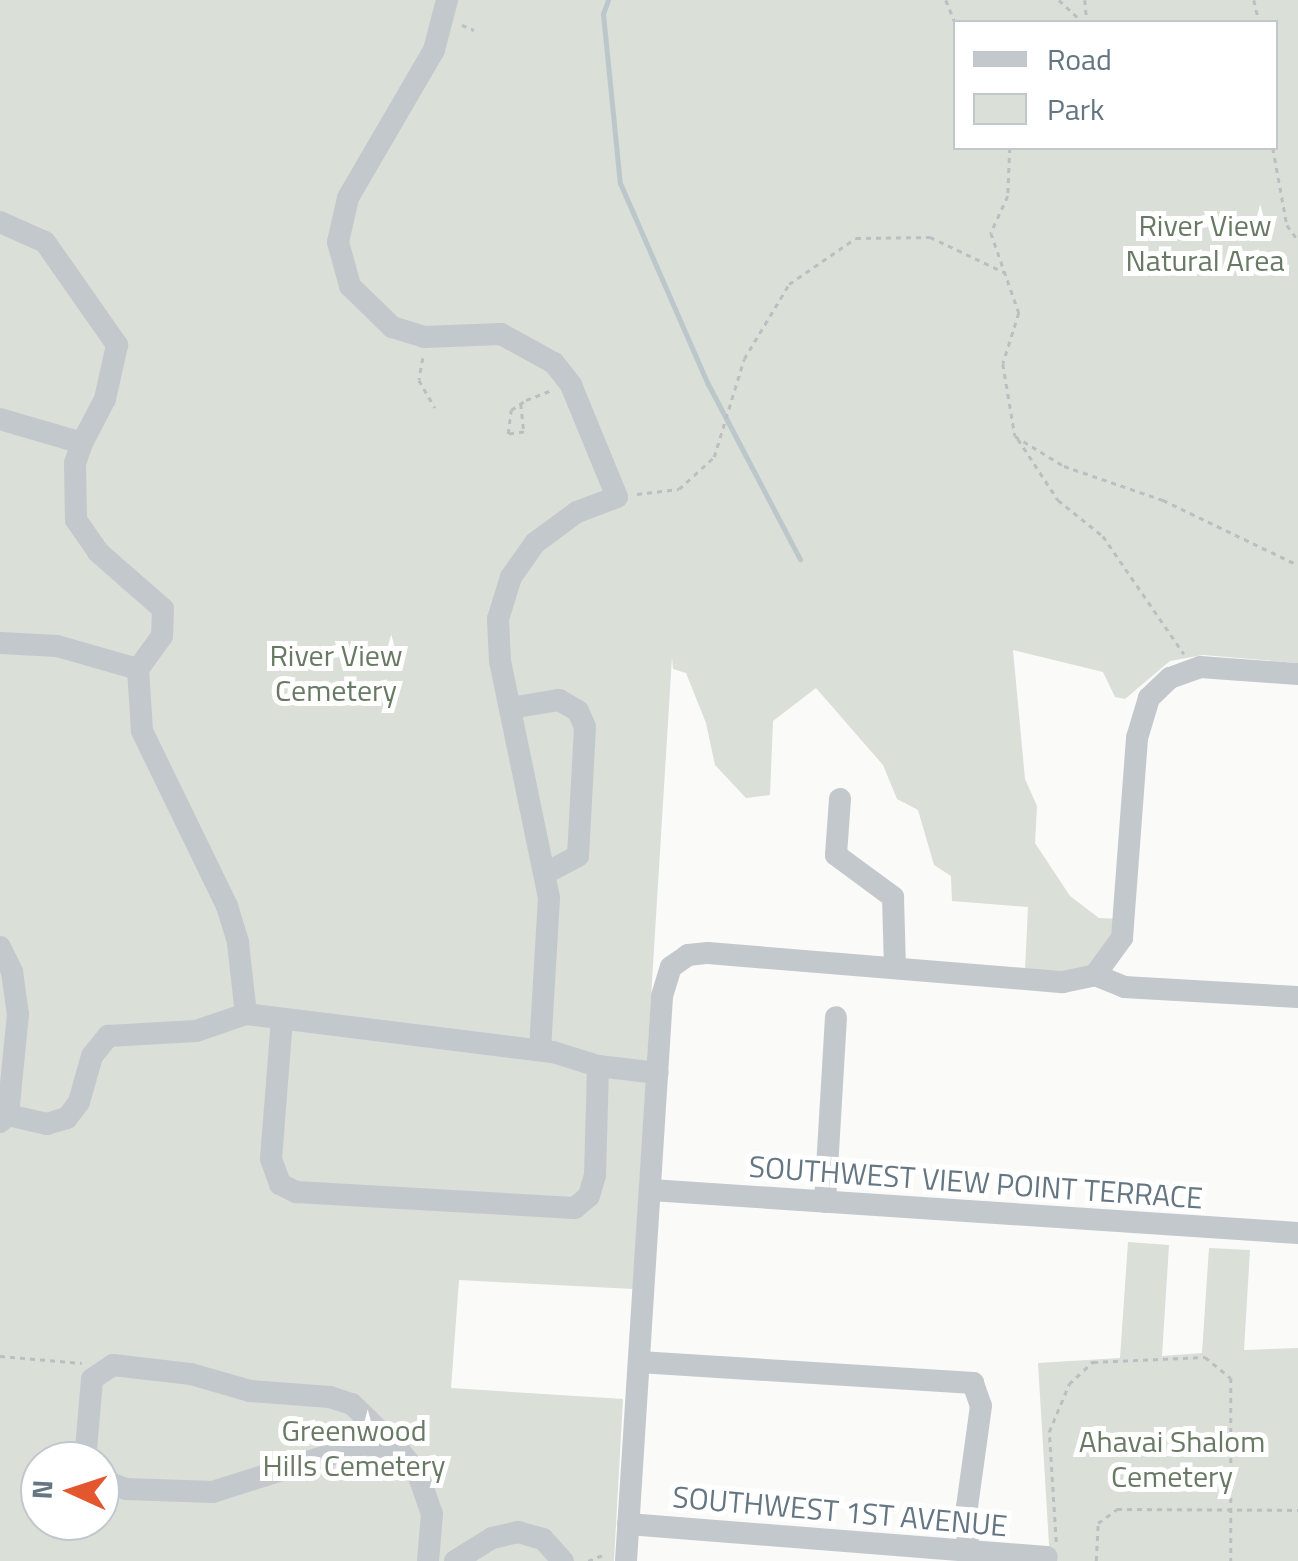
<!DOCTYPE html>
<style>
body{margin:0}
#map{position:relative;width:1298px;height:1561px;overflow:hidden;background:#fafaf8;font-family:"Titillium Web",sans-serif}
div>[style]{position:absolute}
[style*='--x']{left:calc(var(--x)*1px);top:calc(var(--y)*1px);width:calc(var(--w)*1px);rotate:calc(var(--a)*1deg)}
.green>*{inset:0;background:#dadfd7}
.stream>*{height:5px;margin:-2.5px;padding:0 2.5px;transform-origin:2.5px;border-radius:2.5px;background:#bbc7cb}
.path>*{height:2.5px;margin-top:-1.25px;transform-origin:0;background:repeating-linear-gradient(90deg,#bbbfc2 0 5px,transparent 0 10px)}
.minor>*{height:22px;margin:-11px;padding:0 11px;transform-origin:11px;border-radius:11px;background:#c3c8cc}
span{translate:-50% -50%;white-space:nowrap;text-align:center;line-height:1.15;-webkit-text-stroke:10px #fff;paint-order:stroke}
.park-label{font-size:30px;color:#687a64}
.street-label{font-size:30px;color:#657683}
.legend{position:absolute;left:953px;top:20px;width:325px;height:130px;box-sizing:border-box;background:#fff;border:2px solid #c1c8cd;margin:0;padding:12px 18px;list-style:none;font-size:30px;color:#657683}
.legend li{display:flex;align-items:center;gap:20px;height:50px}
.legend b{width:50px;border:2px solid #c1c8cd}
.north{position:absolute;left:20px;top:1441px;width:100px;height:100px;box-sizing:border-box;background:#fff;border:2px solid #c1c8cd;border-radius:50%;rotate:273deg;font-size:28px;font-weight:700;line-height:40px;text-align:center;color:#657683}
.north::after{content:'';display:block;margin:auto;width:35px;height:45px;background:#e4572e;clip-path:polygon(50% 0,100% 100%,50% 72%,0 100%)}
</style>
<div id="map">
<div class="green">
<div style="clip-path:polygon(evenodd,0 0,1298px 0,1298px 663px,1203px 655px,1170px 661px,1125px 699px,1115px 697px,1103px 672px,1013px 650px,1025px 779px,1037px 806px,1035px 843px,1070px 896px,1099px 918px,1119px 919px,1102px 960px,1073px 972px,1025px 970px,1028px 907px,952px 901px,951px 876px,934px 865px,918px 810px,897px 799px,883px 765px,816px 688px,773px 721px,770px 795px,746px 798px,715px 765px,706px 723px,686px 673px,673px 669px,672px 657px,633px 1289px,459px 1280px,451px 1388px,623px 1399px,614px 1561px,0 1561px,0 0,956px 22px,1276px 22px,1276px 148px,956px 148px,956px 22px,0 0,40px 1461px,100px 1461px,100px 1521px,40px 1521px,40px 1461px)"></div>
<div style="clip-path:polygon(1128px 1242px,1169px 1245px,1162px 1356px,1202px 1353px,1209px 1248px,1250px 1250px,1244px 1350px,1298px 1348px,1298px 1561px,1050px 1561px,1038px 1363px,1120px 1358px)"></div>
</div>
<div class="stream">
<div style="--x:608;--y:0;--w:15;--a:110"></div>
<div style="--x:603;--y:14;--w:170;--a:84.3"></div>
<div style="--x:620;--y:183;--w:219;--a:66.4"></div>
<div style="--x:708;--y:384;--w:198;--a:62.3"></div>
</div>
<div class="path">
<div style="--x:946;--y:0;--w:27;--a:68"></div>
<div style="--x:1059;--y:0;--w:33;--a:43"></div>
<div style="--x:1085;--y:0;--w:22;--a:85"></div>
<div style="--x:1254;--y:0;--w:23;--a:77"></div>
<div style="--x:462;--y:25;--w:13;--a:23"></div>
<div style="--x:1010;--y:148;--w:48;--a:92.4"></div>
<div style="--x:1008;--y:196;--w:41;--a:114.7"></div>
<div style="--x:991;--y:233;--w:85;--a:70.7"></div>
<div style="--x:1019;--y:313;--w:53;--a:107.4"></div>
<div style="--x:1003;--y:364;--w:73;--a:80.5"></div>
<div style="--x:1015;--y:436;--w:57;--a:31.5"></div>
<div style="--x:1064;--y:466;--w:105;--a:19"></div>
<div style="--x:1163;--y:500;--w:150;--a:25.7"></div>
<div style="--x:1273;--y:148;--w:78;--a:79.7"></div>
<div style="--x:1287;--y:225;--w:19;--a:54"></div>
<div style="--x:423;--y:358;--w:22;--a:100"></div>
<div style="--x:419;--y:380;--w:32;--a:60"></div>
<div style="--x:521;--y:404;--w:28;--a:84"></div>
<div style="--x:524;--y:432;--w:16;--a:173"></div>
<div style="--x:508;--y:434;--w:24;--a:-83"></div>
<div style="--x:511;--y:410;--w:18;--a:-34"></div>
<div style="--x:526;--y:400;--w:25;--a:-21"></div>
<div style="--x:1018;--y:439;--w:73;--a:56.7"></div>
<div style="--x:1058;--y:500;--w:58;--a:38.7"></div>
<div style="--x:1103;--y:536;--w:143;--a:55.5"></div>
<div style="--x:637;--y:494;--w:42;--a:-6.8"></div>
<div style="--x:679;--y:489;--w:47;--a:-42.4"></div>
<div style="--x:714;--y:457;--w:102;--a:-73"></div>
<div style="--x:744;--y:359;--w:87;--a:-59"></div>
<div style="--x:789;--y:284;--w:81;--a:-34.5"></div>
<div style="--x:856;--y:238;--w:74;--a:-0.8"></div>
<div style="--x:930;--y:237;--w:82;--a:25.3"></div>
<div style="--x:0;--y:1356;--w:82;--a:4.9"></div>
<div style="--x:1056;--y:1542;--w:110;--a:-93.6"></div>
<div style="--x:1049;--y:1432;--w:52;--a:-67.4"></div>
<div style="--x:1069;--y:1384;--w:33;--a:-43"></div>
<div style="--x:1093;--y:1362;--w:112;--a:-2.6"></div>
<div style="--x:1205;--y:1357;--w:33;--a:39"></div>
<div style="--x:1231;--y:1378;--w:183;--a:90"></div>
<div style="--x:588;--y:1561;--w:18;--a:-22"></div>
<div style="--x:1096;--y:1561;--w:38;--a:-87"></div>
<div style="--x:1098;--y:1523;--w:24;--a:-36"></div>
<div style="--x:1117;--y:1509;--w:181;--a:0.3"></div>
</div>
<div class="minor">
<div style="--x:447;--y:0;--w:52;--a:104.6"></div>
<div style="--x:434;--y:50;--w:171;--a:120.2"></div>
<div style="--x:348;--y:198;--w:45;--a:102.8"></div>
<div style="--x:338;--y:242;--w:46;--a:74.7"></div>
<div style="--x:350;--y:286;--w:59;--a:44.3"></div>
<div style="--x:392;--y:327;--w:34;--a:17"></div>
<div style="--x:424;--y:337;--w:77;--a:-2.2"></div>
<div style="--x:501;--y:334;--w:60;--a:28.7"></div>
<div style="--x:554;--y:363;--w:28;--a:52"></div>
<div style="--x:571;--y:385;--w:121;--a:67.7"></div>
<div style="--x:617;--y:497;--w:43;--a:159.4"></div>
<div style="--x:577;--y:512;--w:52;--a:143.6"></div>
<div style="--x:535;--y:543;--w:42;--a:125.2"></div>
<div style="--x:511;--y:577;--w:44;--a:107.2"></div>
<div style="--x:498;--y:619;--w:42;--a:87.3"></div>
<div style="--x:500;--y:661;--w:242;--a:78.3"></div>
<div style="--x:549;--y:898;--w:152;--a:93.4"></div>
<div style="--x:0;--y:222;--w:49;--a:24"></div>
<div style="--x:45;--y:242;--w:126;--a:55"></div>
<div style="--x:117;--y:345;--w:55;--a:102.5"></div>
<div style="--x:105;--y:399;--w:50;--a:117.6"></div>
<div style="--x:0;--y:419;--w:85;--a:16.3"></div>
<div style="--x:82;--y:443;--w:21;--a:109"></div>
<div style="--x:75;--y:463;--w:57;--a:89"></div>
<div style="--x:76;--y:520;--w:39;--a:55"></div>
<div style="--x:98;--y:552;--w:86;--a:41.2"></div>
<div style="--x:163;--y:609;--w:27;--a:92"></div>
<div style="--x:162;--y:636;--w:41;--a:126"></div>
<div style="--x:138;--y:669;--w:62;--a:86.3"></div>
<div style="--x:142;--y:731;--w:195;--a:64.1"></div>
<div style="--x:227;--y:906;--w:39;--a:73"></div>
<div style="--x:238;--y:943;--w:71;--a:83.6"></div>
<div style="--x:0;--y:643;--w:57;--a:3"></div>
<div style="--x:57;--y:646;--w:84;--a:15.9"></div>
<div style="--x:510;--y:708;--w:50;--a:-9.3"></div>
<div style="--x:559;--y:700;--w:22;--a:30"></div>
<div style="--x:578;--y:711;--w:17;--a:66"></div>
<div style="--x:585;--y:727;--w:129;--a:93.1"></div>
<div style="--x:578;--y:856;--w:36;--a:152"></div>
<div style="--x:840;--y:799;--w:56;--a:94.1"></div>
<div style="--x:836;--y:855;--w:71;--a:36.4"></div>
<div style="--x:893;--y:897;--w:71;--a:88.4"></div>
<div style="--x:0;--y:947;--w:28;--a:64"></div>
<div style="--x:12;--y:972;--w:42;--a:81.9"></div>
<div style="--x:18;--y:1014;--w:101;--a:95.7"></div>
<div style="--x:8;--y:1115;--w:11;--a:139"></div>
<div style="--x:1095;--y:975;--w:31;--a:22"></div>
<div style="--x:1124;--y:987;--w:174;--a:3.3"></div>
<div style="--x:282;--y:1019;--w:140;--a:94.5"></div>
<div style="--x:271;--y:1159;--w:27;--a:70"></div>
<div style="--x:280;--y:1184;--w:18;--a:27"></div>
<div style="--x:296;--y:1192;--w:279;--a:3.3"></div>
<div style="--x:575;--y:1208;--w:18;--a:-41"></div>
<div style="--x:589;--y:1196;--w:22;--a:-74"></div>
<div style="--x:595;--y:1175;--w:109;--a:-88.4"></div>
<div style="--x:8;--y:1115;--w:40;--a:13"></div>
<div style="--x:47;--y:1124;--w:21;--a:-17"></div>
<div style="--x:67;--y:1118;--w:20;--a:-53"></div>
<div style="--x:79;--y:1102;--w:48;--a:-74.2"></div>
<div style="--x:92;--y:1056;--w:26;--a:-51"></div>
<div style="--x:108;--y:1036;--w:88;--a:-3.3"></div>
<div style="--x:196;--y:1031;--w:53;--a:-18.8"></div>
<div style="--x:246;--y:1014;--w:309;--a:7.1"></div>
<div style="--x:553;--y:1052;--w:47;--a:17.3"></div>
<div style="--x:598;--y:1066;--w:60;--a:6.7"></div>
<div style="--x:651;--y:1190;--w:648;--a:3.8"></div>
<div style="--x:825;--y:1202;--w:185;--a:-86.6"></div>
<div style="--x:639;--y:1362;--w:335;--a:3.6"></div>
<div style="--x:973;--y:1383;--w:24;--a:71"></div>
<div style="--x:981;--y:1406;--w:102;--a:97.9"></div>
<div style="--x:967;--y:1507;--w:54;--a:88.9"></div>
<div style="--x:398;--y:1449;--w:32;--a:51"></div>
<div style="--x:418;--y:1474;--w:42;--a:70.7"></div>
<div style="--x:432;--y:1514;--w:47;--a:94.9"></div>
<div style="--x:85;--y:1461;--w:82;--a:-85.1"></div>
<div style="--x:92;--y:1379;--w:25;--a:-34"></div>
<div style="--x:113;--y:1365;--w:79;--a:6.6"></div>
<div style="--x:191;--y:1374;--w:61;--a:16.1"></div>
<div style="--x:250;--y:1391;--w:80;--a:4.3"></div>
<div style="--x:330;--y:1397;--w:23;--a:18"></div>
<div style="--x:352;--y:1404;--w:64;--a:44.4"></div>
<div style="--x:398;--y:1449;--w:34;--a:-172"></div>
<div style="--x:364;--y:1444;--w:158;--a:162.4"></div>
<div style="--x:213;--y:1492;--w:87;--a:-178"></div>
<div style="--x:126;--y:1489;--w:28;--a:-159"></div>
<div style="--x:628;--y:1524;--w:420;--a:4.5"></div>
<div style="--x:455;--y:1561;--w:44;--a:-31.9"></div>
<div style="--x:492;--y:1538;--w:27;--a:-13"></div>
<div style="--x:518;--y:1532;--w:26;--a:16"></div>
<div style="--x:543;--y:1539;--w:30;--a:48"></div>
<div style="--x:626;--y:1561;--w:566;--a:-86.35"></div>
<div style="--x:662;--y:996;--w:30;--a:-73"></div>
<div style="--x:671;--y:967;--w:21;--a:-35"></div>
<div style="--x:688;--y:955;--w:20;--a:-6"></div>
<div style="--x:708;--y:953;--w:356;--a:4.7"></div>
<div style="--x:1063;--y:982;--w:33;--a:-12"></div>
<div style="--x:1095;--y:975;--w:46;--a:-53.9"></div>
<div style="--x:1122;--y:938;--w:201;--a:-85.7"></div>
<div style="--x:1137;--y:738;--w:42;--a:-73.3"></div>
<div style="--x:1149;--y:698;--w:29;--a:-44"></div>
<div style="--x:1170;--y:678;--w:32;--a:-20"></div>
<div style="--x:1200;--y:667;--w:98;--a:4.1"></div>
</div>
<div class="park-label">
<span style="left:1205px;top:242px">River View<br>Natural Area</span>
<span style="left:336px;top:672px">River View<br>Cemetery</span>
<span style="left:354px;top:1447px">Greenwood<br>Hills Cemetery</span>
<span style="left:1172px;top:1458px">Ahavai Shalom<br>Cemetery</span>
</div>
<div class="street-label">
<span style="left:976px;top:1182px;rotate:4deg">SOUTHWEST VIEW POINT TERRACE</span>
<span style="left:840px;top:1511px;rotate:5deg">SOUTHWEST 1ST AVENUE</span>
</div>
<ul class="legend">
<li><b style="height:12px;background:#c3c8cc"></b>Road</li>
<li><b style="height:28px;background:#dadfd7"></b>Park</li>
</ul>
<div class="north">N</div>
</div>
